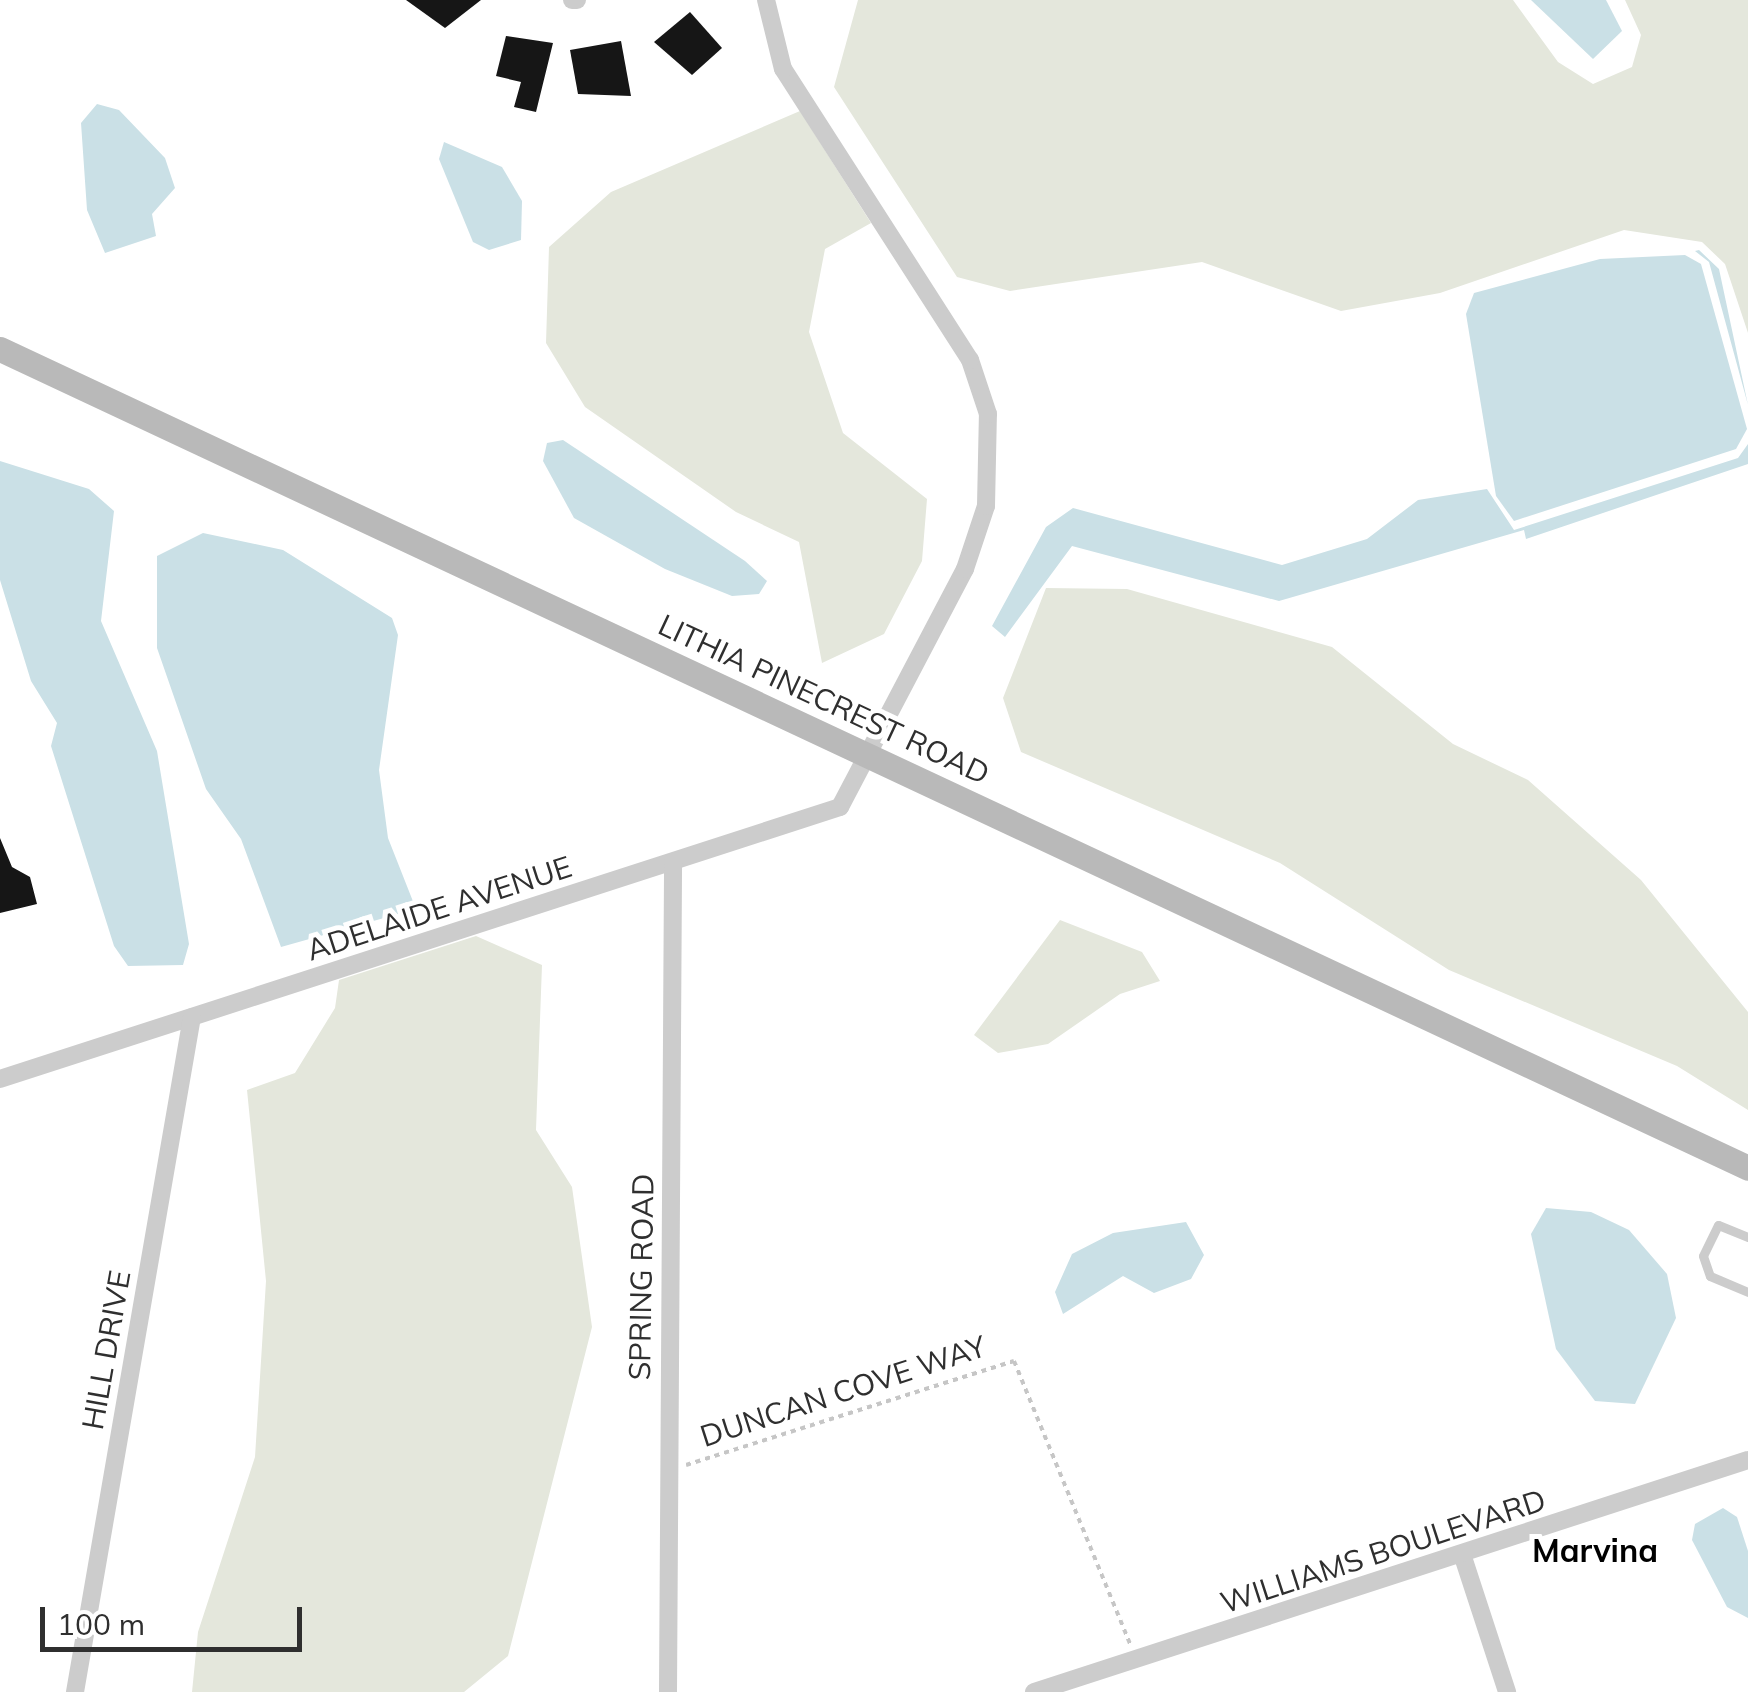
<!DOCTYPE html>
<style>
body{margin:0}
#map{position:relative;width:1748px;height:1692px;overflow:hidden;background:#fff;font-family:Mulish,sans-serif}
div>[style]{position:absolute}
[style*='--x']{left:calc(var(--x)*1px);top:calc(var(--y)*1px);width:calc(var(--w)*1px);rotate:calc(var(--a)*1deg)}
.green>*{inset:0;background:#e4e7dc}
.water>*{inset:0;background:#cae0e6}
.building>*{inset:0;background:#161616}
.path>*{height:4px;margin-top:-2px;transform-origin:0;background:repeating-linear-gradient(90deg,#c6c6c6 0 5px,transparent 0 10px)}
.service>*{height:9px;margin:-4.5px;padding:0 4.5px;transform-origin:4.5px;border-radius:4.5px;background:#ccc}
.minor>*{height:18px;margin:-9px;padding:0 9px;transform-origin:9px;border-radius:9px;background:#ccc}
.secondary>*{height:25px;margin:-12.5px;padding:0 12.5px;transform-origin:12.5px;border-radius:12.5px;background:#b9b9b9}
span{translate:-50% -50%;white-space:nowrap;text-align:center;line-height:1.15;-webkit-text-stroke:10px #fff;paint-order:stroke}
.street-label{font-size:30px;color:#2f2f2f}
.neighbourhood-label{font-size:32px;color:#000;font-weight:700}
.scale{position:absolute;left:40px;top:1607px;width:262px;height:45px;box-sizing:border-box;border:5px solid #2f2f2f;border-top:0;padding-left:12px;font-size:30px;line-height:35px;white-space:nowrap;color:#2f2f2f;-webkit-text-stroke:8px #fff;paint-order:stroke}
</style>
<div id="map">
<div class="green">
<div style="clip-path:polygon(858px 0,1513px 0,1558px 62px,1593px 84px,1632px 67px,1641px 35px,1625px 0,1748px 0,1748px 333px,1725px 264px,1702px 242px,1624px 230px,1440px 293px,1341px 311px,1202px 262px,1010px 291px,957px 277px,834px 87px)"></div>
<div style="clip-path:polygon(800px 111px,871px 223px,825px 249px,809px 332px,843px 433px,927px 499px,922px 561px,884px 634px,822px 663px,799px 542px,736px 512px,585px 407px,546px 343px,549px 247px,611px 192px)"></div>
<div style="clip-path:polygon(1046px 588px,1127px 589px,1332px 647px,1453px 744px,1528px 780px,1641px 880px,1748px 1012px,1748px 1110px,1677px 1066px,1449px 970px,1280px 863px,1021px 752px,1003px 698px)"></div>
<div style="clip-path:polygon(1060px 920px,1142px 952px,1160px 981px,1120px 994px,1048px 1044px,998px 1053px,974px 1035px)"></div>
<div style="clip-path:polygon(476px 936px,542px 965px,536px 1130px,572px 1187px,592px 1327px,508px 1656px,464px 1692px,192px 1692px,198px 1632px,255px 1457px,266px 1281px,247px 1090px,295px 1073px,335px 1008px,339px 980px)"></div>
</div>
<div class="water">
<div style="clip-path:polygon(1531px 0,1606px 0,1622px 31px,1593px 59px)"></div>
<div style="clip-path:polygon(97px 104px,119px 110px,165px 158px,175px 188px,152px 214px,156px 236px,105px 253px,87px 210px,81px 123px)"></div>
<div style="clip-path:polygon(444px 142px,502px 167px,522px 201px,521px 240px,489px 250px,473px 242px,439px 159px)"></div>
<div style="clip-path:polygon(1695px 251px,1699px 250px,1719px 269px,1748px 405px,1709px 262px)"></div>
<div style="clip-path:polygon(1685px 255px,1701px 264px,1747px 429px,1736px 449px,1514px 521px,1496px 496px,1466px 314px,1474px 293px,1600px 259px)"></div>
<div style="clip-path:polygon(563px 440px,745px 561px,767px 581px,759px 594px,732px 596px,665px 569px,574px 518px,543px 461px,547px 443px)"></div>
<div style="clip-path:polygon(1748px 444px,1748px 464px,1526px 539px,1524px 530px,1279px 601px,1072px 546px,1005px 637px,992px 626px,1046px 527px,1073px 508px,1282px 565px,1367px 539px,1418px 500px,1487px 489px,1514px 530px,1738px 458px)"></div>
<div style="clip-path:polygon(0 461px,89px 489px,114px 511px,101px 621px,157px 751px,189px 944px,183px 965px,128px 966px,114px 946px,51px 746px,57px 723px,31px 681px,0 580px)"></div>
<div style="clip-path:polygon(203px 533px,283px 550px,392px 618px,398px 635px,379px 770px,388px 838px,416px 909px,281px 947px,241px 839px,206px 789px,157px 648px,157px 556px)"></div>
<div style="clip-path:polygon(1546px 1208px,1591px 1212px,1629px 1230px,1667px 1274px,1676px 1318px,1635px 1404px,1595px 1401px,1556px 1349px,1531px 1234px)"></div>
<div style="clip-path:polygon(1186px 1222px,1204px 1255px,1191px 1279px,1154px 1293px,1123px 1276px,1063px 1314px,1055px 1292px,1072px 1254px,1113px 1233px)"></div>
<div style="clip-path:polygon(1723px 1508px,1737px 1517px,1748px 1551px,1748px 1618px,1727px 1607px,1692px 1540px,1695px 1524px)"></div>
</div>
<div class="building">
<div style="clip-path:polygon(406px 0,481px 0,445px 28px)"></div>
<div style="clip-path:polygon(690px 12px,722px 48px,692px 75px,654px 42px)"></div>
<div style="clip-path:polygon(506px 36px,553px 43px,536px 112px,514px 107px,521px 82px,496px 76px)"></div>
<div style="clip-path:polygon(621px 41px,631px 96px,578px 94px,570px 50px)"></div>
<div style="clip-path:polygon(0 838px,12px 867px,30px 877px,37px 904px,0 913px)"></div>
</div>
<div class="path">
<div style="--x:686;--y:1465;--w:344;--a:-17.6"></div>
<div style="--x:1014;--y:1361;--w:306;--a:67.7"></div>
</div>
<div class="service">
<div style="--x:1748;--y:1237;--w:32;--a:-158"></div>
<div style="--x:1718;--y:1225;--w:34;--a:116"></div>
<div style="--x:1703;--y:1256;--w:21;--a:71"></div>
<div style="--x:1710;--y:1276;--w:41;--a:22.8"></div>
</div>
<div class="minor">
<div style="--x:572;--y:0;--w:5;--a:0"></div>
<div style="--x:0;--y:1079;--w:883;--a:-17.94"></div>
<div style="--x:840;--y:807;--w:269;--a:-62.3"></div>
<div style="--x:965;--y:569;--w:66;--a:-71.6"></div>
<div style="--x:986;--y:506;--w:92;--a:-88.8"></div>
<div style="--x:988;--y:414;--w:57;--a:-108.4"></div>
<div style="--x:970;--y:360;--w:346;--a:-122.7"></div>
<div style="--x:783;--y:69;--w:71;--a:-103.8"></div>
<div style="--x:1463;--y:1557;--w:142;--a:71.9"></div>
<div style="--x:75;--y:1692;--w:685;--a:-80.17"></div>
<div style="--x:668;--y:1692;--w:830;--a:-89.65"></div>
<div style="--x:1034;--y:1692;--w:751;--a:-18"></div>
</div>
<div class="secondary">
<div style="--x:0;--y:349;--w:1930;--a:25.1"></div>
</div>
<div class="street-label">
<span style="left:824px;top:699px;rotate:25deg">LITHIA PINECREST ROAD</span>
<span style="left:439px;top:908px;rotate:-18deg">ADELAIDE AVENUE</span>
<span style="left:641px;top:1277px;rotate:-89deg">SPRING ROAD</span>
<span style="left:106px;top:1350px;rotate:-80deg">HILL DRIVE</span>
<span style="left:843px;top:1391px;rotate:-18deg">DUNCAN COVE WAY</span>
<span style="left:1383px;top:1551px;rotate:-18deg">WILLIAMS BOULEVARD</span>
</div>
<div class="neighbourhood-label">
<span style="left:1595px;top:1550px">Marvina</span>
</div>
<div class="scale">100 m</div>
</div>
